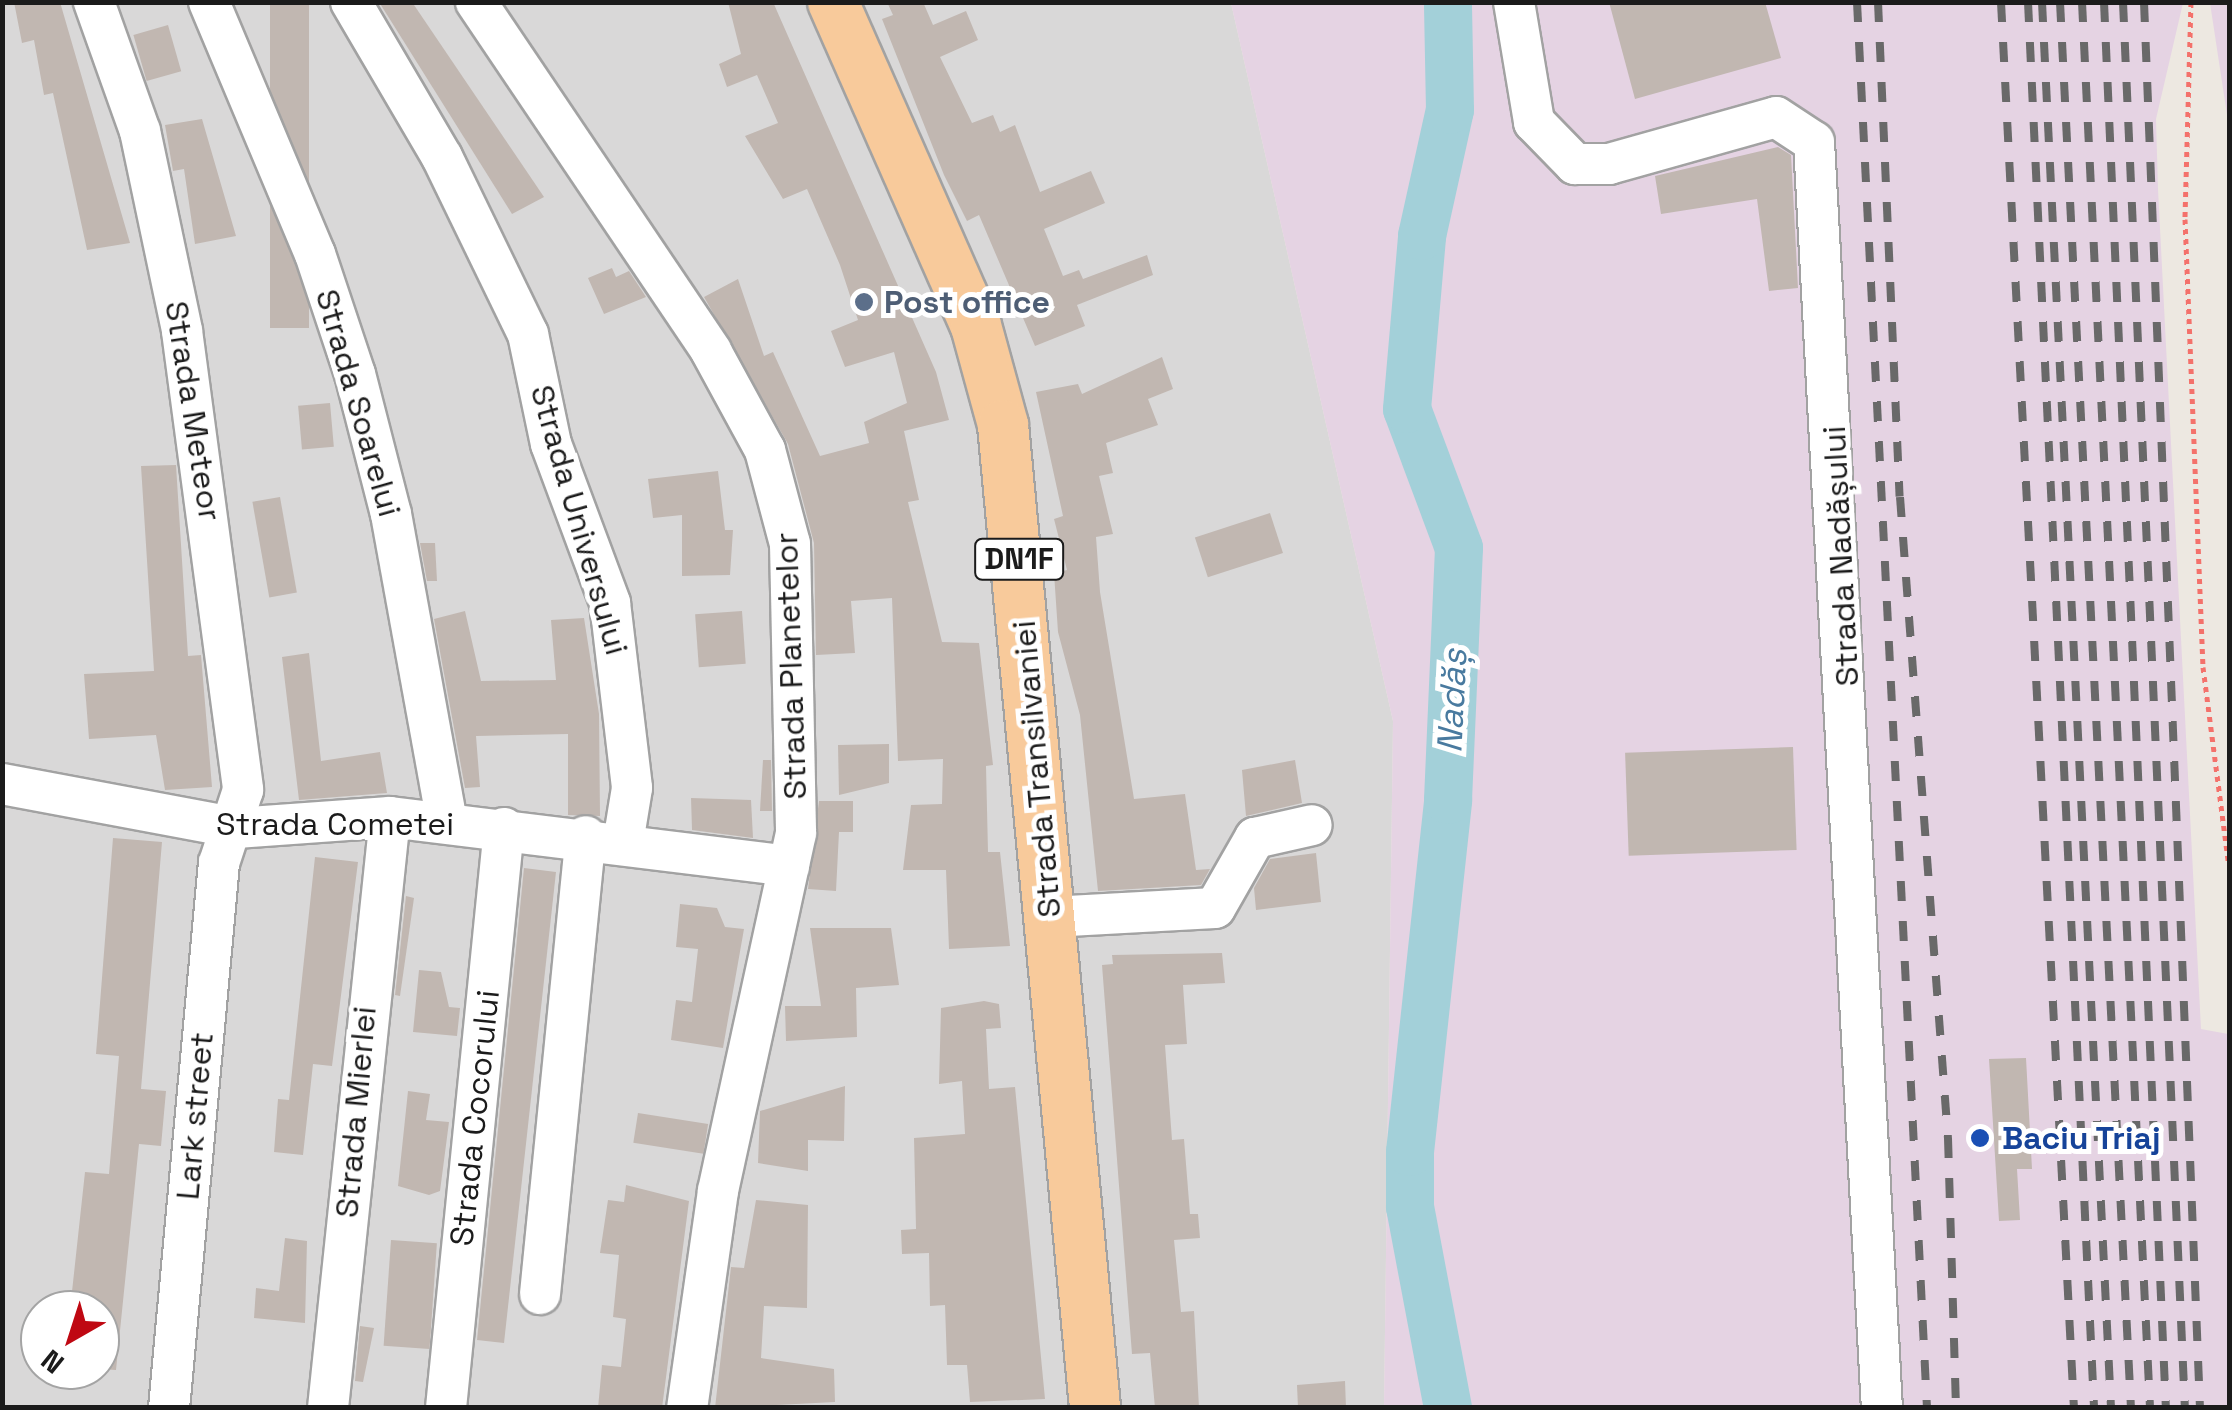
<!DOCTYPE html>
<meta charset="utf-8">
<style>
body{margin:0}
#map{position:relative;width:2232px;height:1410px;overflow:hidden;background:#ede8e1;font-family:"Space Grotesk",sans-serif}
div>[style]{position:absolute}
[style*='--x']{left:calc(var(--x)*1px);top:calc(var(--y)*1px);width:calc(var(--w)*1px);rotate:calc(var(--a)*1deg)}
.residential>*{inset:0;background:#d9d8d8}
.industrial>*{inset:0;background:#e5d3e3}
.river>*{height:48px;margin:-24px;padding:0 24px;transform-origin:24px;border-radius:24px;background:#a3d0d9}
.building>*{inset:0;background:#c1b7b1;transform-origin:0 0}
.path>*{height:5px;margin-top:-2.5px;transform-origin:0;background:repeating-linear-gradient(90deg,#f4716b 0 5px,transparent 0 10px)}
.roads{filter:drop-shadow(2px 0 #a2a2a2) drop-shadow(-2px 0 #a2a2a2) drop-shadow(0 2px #a2a2a2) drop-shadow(0 -2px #a2a2a2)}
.minor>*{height:40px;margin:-20px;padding:0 20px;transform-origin:20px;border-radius:20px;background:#fff}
.major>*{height:50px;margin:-25px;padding:0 25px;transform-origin:25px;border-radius:25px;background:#f8ca9b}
.rail>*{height:8px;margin-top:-4px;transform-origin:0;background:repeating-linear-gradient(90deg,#696969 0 20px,transparent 0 40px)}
.dots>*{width:28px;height:28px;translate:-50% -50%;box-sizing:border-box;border:5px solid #fff;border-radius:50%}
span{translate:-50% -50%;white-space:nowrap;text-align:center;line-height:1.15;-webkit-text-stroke:10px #fff;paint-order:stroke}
.shield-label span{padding:2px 8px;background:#fff;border:2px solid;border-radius:8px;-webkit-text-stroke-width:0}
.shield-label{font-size:30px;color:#1b1b1b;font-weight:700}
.service-label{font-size:32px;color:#4e5e75;font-weight:700}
.left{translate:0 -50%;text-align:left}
.street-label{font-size:32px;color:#1b1b1b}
.transit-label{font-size:32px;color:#164399;font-weight:700}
.water-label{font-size:35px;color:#497a9f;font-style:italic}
.frame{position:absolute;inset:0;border:5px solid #1b1b1b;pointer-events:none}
.north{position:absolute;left:20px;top:1290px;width:100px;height:100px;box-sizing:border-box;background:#fff;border:2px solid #a4a4a4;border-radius:50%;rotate:219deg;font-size:28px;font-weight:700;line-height:40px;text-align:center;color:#1b1b1b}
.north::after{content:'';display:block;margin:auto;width:35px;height:45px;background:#bf0812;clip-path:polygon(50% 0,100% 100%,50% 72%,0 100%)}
</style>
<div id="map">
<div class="residential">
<div style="clip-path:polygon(evenodd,3px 3px,1231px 3px,1393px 721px,1384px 1407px,3px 1408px,3px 3px,40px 1310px,100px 1310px,100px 1370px,40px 1370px,40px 1310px)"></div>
</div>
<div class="industrial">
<div style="clip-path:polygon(1231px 3px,2183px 3px,2156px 119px,2158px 189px,2201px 1029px,2228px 1034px,2229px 1056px,2229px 1407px,1384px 1407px,1393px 721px)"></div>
<div style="clip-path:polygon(2210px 3px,2229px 3px,2229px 128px)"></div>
</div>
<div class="river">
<div style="--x:1448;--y:1408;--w:205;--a:-100.7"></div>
<div style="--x:1410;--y:1207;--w:55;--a:-90"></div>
<div style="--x:1410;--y:1152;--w:354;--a:-83.8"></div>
<div style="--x:1448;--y:800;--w:252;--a:-87.5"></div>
<div style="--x:1459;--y:548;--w:148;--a:-110.5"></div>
<div style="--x:1407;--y:409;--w:174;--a:-85"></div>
<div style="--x:1422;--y:236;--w:129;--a:-77.5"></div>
<div style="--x:1450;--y:110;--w:108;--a:-91.1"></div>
</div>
<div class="building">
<div style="clip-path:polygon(14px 2px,60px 2px,130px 243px,87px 250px,53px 93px,44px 95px,34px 40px,22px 43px)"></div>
<div style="left:270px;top:2px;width:39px;height:326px"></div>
<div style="clip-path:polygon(379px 2px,412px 2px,544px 197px,512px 214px)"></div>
<div style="clip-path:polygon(728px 2px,773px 2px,936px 372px,949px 420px,904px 431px,919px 500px,908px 502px,942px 642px,979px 643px,993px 765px,986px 766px,988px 852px,1000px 852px,1010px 946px,949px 949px,946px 870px,903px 870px,911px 805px,942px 804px,943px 759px,898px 761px,892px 598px,851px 601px,855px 653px,816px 655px,814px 543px,788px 444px,704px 297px,738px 279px,764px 356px,773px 352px,820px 456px,869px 443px,864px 422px,907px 403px,894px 352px,845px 367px,831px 331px,858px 320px,840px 265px,807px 189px,783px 199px,745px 136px,778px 123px,757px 75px,727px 87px,719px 64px,741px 54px)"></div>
<div style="clip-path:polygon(887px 2px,923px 2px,933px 25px,966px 11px,978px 40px,940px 57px,972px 123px,993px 115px,1000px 132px,1015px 125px,1040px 192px,1091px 171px,1105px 203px,1044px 229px,1063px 276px,1079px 270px,1083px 279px,1147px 255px,1153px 275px,1077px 305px,1085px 326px,1035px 346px,979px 215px,967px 221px,944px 175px,882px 19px,893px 15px)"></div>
<div style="clip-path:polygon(1609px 2px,1765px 2px,1781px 58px,1635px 99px)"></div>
<div style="left:168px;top:25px;width:48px;height:36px;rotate:74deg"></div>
<div style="clip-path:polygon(202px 119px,236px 236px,195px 244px,184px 169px,173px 171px,165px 125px)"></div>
<div style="clip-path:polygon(1778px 147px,1791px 155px,1798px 288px,1769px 291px,1757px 199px,1661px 214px,1655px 176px)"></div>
<div style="clip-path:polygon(612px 268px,616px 277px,629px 271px,646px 297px,604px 314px,588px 278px)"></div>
<div style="clip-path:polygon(1162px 357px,1173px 389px,1148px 399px,1158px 425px,1106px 443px,1113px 473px,1099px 476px,1113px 534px,1096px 537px,1100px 592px,1134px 799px,1185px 794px,1196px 870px,1210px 869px,1201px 885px,1098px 891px,1080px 715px,1058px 632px,1054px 573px,1067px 570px,1054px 519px,1063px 516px,1036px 392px,1078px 384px,1082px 394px)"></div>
<div style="left:330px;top:403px;width:44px;height:32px;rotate:85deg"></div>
<div style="clip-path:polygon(176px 465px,188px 656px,201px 655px,212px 787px,165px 790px,156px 735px,89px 739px,84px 674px,154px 671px,141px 466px)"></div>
<div style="clip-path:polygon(718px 471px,725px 530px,733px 530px,730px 575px,682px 576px,682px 515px,653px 518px,648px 479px)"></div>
<div style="left:280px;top:497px;width:97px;height:28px;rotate:80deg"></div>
<div style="left:1270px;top:513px;width:42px;height:79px;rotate:72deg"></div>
<div style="clip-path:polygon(420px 543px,435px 543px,437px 581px,427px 581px)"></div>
<div style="clip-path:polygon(465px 611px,481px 681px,556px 680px,551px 620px,584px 618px,599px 714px,600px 816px,568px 815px,568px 734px,476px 736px,480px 787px,465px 788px,434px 619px)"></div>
<div style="left:742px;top:611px;width:53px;height:47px;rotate:86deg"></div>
<div style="clip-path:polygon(309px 653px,321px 761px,380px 752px,387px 793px,299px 800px,282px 657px)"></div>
<div style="clip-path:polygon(889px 744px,889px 783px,839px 795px,838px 745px)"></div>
<div style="left:1793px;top:747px;width:103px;height:168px;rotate:88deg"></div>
<div style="clip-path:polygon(763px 760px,771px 760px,772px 811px,760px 811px)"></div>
<div style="clip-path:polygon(1295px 760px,1302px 803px,1246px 816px,1242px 770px)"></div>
<div style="clip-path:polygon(691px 798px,751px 800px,753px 838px,692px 830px)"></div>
<div style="clip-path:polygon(819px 801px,853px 801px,853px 832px,839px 832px,836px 891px,808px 889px)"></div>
<div style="clip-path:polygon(113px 838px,162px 842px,141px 1089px,166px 1091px,161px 1146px,139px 1144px,116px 1370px,100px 1369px,100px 1310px,70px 1310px,85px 1172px,109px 1174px,119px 1056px,96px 1054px)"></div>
<div style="clip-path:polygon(1316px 853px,1321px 902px,1256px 910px,1254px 888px,1270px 859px)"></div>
<div style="clip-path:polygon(315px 857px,358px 862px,332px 1066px,313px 1064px,303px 1155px,274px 1152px,278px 1099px,289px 1100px)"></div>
<div style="clip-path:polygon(524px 868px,556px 872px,504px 1343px,477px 1340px)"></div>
<div style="clip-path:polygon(406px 896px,414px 898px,400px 996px,395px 995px)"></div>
<div style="clip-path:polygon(680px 904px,717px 908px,725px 927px,744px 929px,723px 1048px,671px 1040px,676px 1000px,692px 1002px,698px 949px,676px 947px)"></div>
<div style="clip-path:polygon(810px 928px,891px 928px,899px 985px,856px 988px,857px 1037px,786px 1041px,785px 1006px,821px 1006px)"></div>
<div style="clip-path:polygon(1222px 953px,1225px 983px,1183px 985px,1187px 1044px,1165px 1045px,1172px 1140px,1184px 1139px,1190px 1214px,1198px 1214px,1200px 1238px,1174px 1240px,1181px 1312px,1194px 1311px,1199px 1408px,1155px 1408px,1150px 1353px,1132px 1354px,1102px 965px,1113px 964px,1112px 955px)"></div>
<div style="clip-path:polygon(419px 970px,441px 972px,449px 1007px,460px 1008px,457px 1036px,413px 1032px)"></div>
<div style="clip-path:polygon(984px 1001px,999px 1004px,1001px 1028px,986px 1029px,989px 1089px,1015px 1087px,1045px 1399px,970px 1402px,967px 1365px,947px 1365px,945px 1305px,930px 1306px,929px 1253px,902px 1254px,901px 1230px,916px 1229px,914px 1138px,965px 1134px,962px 1081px,939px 1084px,941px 1008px)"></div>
<div style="clip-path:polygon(2026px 1058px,2032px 1169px,2017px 1169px,2020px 1220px,1999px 1221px,1989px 1059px)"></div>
<div style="clip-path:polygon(845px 1086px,844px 1141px,808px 1140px,808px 1171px,758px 1163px,760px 1111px)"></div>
<div style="clip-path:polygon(408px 1091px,430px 1094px,426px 1120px,449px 1122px,440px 1191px,429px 1195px,398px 1186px)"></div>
<div style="left:638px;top:1113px;width:71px;height:30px;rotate:9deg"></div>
<div style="clip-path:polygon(626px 1185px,689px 1201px,662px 1408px,598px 1408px,602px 1365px,621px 1367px,626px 1319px,613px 1317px,619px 1255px,600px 1253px,608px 1200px,624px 1202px)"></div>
<div style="clip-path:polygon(756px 1200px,808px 1205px,807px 1308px,764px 1306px,761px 1358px,834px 1369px,835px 1402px,715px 1408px,731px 1267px,744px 1268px)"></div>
<div style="clip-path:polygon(285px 1238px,307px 1241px,305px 1323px,254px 1318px,256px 1288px,279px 1291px)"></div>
<div style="left:391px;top:1240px;width:46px;height:106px;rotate:4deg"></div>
<div style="clip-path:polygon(360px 1326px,374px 1328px,363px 1382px,355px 1381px)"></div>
<div style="clip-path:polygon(1345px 1381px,1346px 1408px,1298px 1408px,1297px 1385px)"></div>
</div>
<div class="path">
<div style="--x:2191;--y:2;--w:217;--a:91.6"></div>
<div style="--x:2185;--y:219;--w:448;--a:87.7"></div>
<div style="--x:2203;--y:667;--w:195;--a:82.6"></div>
</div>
<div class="roads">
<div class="minor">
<div style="--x:94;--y:2;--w:137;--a:70.4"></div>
<div style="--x:140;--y:131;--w:204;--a:78.1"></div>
<div style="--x:182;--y:331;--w:463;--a:82.4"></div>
<div style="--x:243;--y:790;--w:77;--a:108.2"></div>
<div style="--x:219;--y:863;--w:547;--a:95.24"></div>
<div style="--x:209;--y:2;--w:273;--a:67.2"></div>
<div style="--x:315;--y:254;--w:126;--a:71.6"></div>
<div style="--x:355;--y:374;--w:145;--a:75.6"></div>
<div style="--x:391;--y:514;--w:313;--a:79.7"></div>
<div style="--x:351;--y:2;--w:180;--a:59.6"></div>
<div style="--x:442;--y:157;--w:197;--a:64.1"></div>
<div style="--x:528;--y:334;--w:112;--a:78.2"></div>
<div style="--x:551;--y:444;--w:170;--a:69.6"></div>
<div style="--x:610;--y:603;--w:186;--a:83.2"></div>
<div style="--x:632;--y:788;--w:56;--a:99.3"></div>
<div style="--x:476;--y:2;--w:421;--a:56"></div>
<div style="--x:711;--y:351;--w:113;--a:61.4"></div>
<div style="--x:765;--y:450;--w:97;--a:75.1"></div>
<div style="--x:790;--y:544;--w:289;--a:88.8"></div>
<div style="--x:796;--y:833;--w:366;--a:102.3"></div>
<div style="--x:718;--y:1191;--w:219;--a:98.1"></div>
<div style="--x:1514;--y:2;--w:122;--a:80.5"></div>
<div style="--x:1534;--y:122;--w:59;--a:45.7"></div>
<div style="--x:1575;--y:164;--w:34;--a:0"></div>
<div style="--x:1609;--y:164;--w:173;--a:-15.7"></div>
<div style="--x:1776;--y:117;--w:45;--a:33.3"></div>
<div style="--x:1814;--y:142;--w:1268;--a:86.93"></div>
<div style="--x:2;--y:784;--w:238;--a:10.6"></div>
<div style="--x:236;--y:828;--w:154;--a:-4.1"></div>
<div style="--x:390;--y:817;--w:402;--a:7"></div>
<div style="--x:1050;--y:917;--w:165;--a:-3.1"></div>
<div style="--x:1215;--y:908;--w:81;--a:-60.3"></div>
<div style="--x:1255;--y:838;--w:58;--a:-12.8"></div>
<div style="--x:540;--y:1294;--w:460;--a:-84.3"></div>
<div style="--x:328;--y:1408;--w:594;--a:-84.01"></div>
<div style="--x:446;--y:1408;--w:583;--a:-84.29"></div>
</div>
<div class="major">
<div style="--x:833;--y:2;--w:354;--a:66.2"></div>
<div style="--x:976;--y:326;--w:103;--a:74.7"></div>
<div style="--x:1003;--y:425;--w:987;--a:84.65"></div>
</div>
</div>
<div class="rail">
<div style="--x:1857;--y:2;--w:1408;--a:87.15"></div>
<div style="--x:1878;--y:2;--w:495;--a:87.5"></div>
<div style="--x:1900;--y:497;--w:643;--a:85.72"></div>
<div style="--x:1948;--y:1138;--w:270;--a:88.3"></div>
<div style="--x:2001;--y:2;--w:1408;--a:87.03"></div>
<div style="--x:2028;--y:2;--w:1408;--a:87.31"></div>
<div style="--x:2042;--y:2;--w:1408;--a:87.19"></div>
<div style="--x:2060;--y:2;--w:1408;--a:87.11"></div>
<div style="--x:2082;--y:2;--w:1408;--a:87.23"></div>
<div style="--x:2104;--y:2;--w:1407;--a:87.48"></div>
<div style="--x:2123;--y:2;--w:1407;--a:87.48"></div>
<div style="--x:2144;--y:2;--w:1407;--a:87.72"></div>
</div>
<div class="dots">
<div style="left:864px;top:302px;background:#5c6f8a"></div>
<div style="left:1980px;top:1138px;background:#1a4fb4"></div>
</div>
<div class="shield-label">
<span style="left:1019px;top:559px">DN1F</span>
</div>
<div class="service-label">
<span class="left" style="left:884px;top:302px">Post office</span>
</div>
<div class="street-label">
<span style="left:358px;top:403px;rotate:74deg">Strada Soarelui</span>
<span style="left:193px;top:411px;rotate:81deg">Strada Meteor</span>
<span style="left:579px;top:520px;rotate:74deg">Strada Universului</span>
<span style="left:1841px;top:556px;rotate:-93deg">Strada Nadășului</span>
<span style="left:791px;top:666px;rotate:-92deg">Strada Planetelor</span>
<span style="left:1037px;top:769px;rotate:-95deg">Strada Transilvaniei</span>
<span style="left:335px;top:824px">Strada Cometei</span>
<span style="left:356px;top:1112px;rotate:-85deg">Strada Mierlei</span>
<span style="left:195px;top:1116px;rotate:-85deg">Lark street</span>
<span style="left:475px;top:1118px;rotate:-84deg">Strada Cocorului</span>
</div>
<div class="transit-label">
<span class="left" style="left:2002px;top:1138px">Baciu Triaj</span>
</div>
<div class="water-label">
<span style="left:1452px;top:701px;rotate:-87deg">Nadăș</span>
</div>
<div class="frame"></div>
<div class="north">N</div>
</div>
